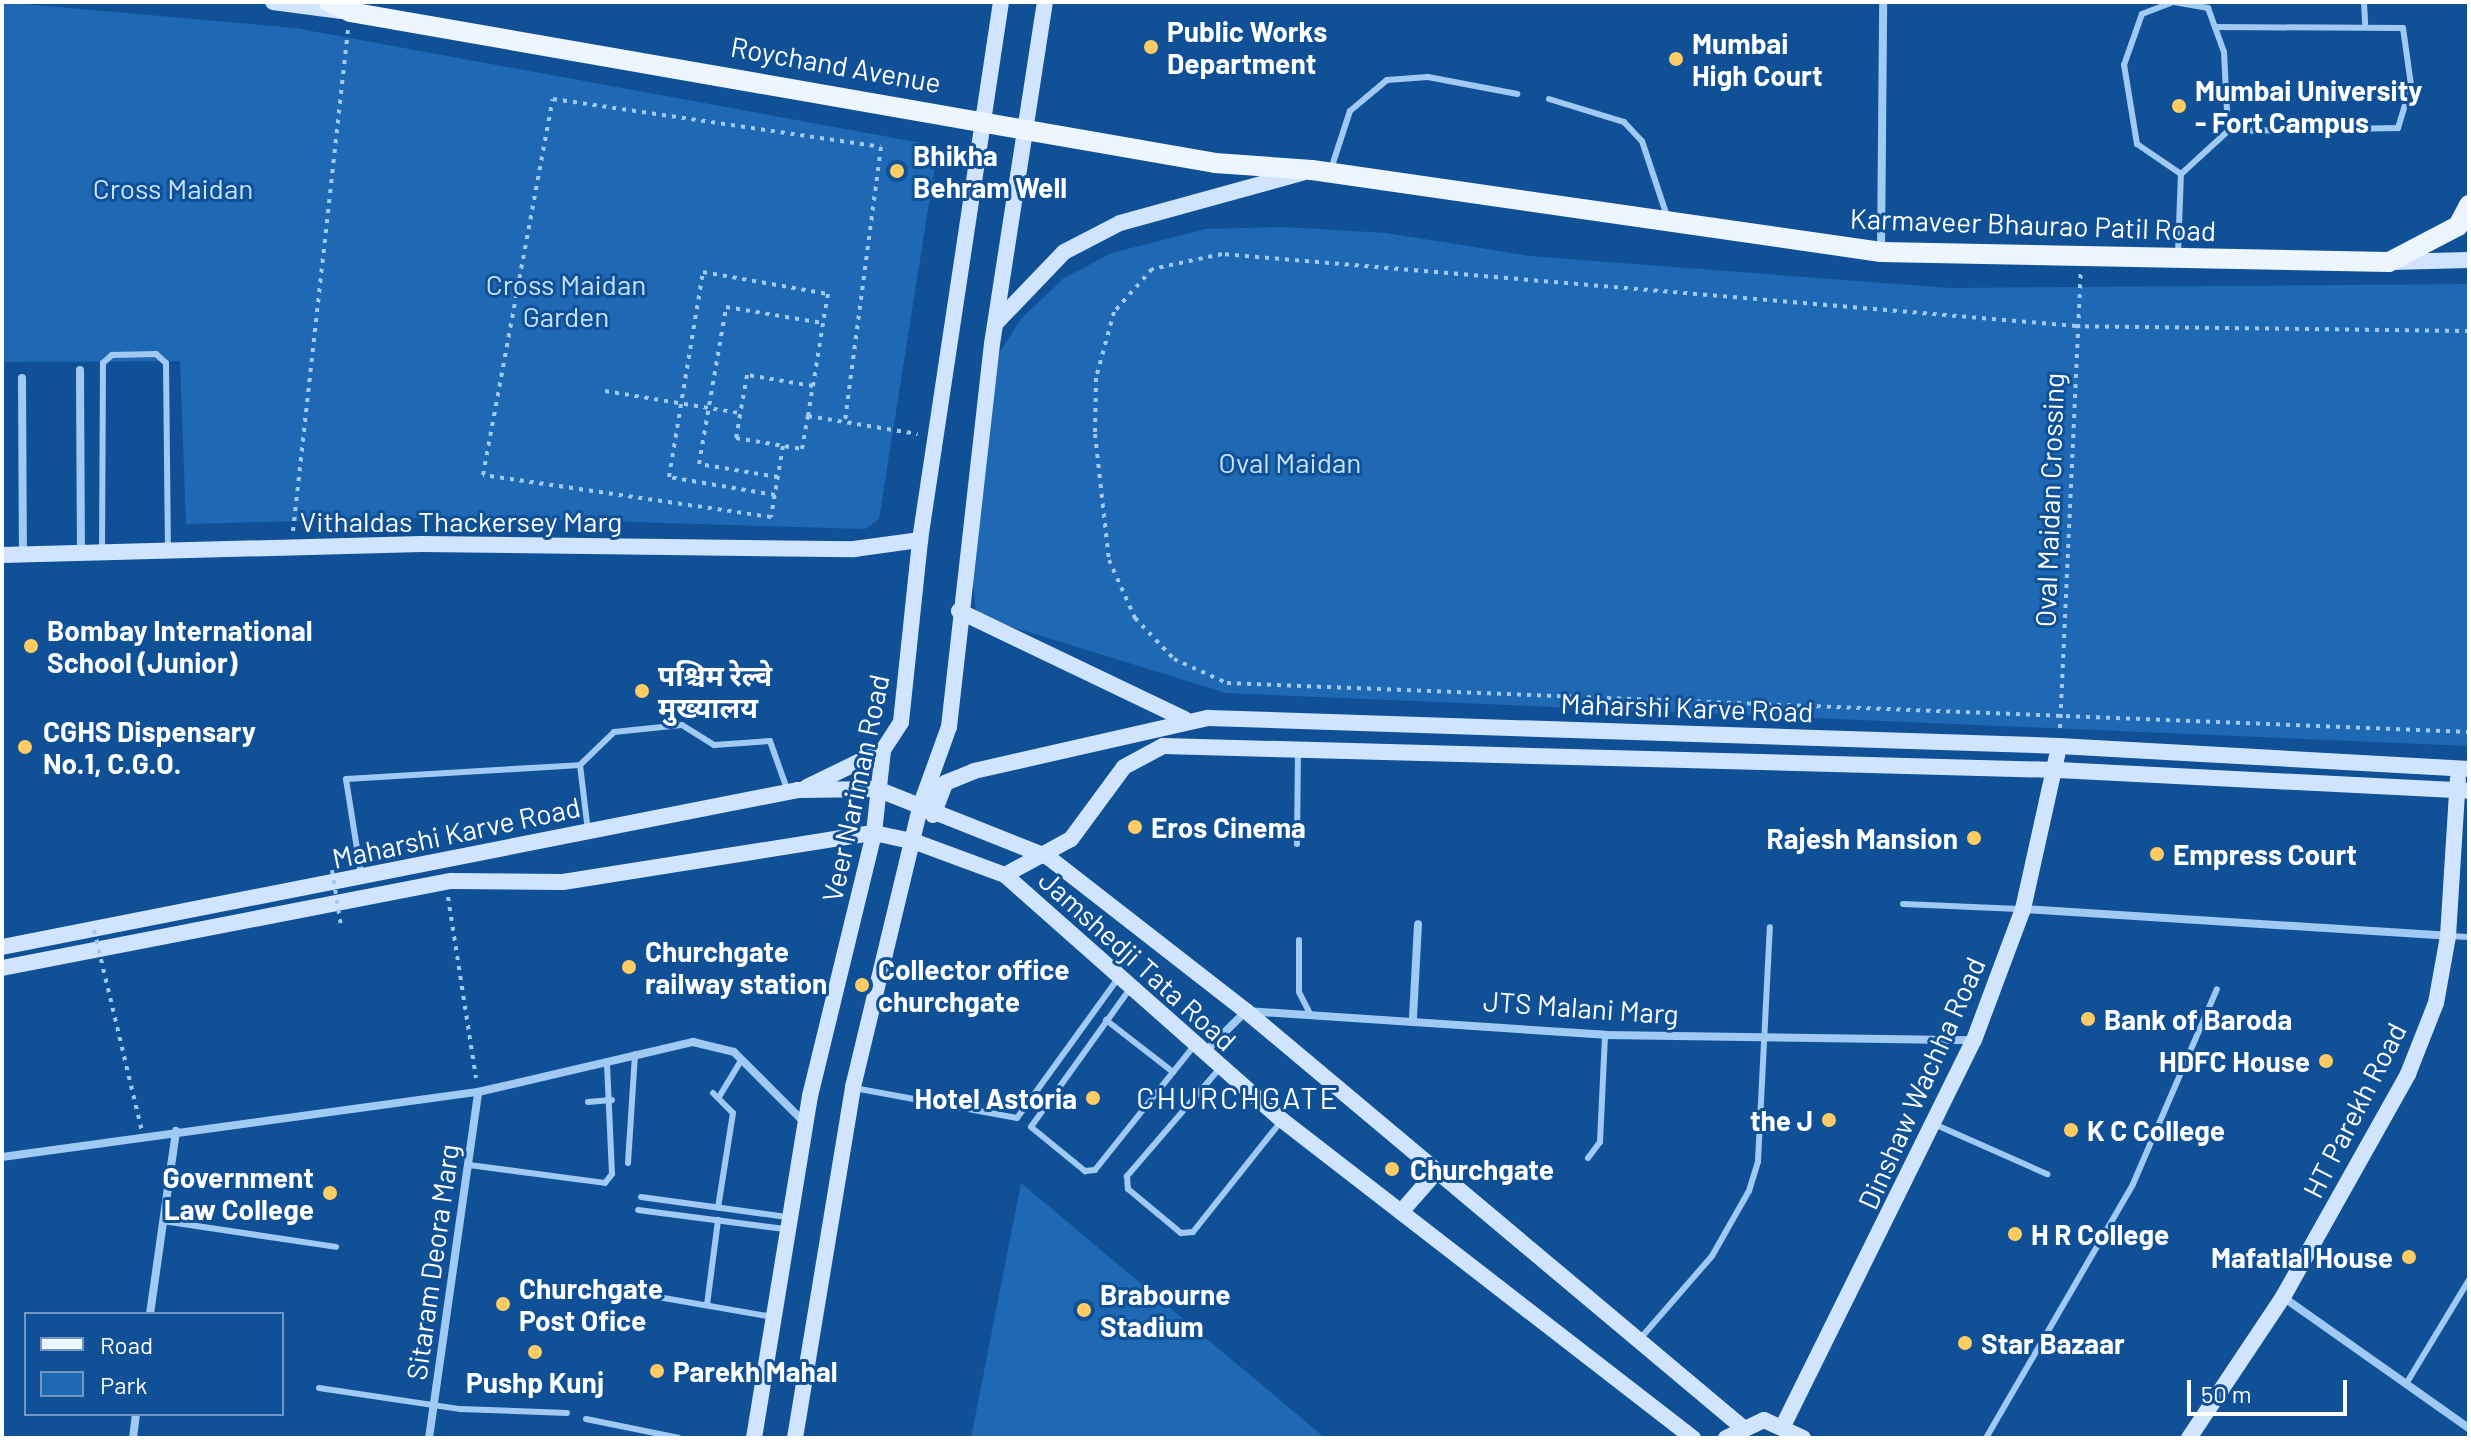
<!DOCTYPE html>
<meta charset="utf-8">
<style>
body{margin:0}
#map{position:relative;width:2471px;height:1440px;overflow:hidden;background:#105097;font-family:Barlow,"Noto Sans Devanagari",sans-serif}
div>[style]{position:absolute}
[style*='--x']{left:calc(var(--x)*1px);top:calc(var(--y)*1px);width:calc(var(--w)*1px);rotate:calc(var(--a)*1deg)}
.green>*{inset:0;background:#1f68b4}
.path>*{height:4px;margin-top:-2px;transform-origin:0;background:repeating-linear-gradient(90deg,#a0c9f4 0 4px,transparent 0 10px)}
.lane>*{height:6px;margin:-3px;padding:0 3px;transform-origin:3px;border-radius:3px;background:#a0c9f4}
.street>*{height:8px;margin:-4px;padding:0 4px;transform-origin:4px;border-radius:4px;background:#a0c9f4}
.secondary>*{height:16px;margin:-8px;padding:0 8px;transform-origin:8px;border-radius:8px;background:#d0e5fd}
.primary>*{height:20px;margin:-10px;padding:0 10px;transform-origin:10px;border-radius:10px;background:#edf5ff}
.path-bridge>*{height:4px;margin-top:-2px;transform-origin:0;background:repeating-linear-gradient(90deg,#a0c9f4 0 4px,transparent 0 10px)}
.dots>*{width:22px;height:22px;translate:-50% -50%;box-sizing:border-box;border:4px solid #105097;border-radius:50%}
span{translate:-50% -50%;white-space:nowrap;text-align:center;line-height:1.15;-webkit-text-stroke:6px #105097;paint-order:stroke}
.poi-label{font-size:28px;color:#fff;font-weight:700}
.left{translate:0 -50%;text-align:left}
.right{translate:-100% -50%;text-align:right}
.street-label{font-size:28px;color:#fff}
.park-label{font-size:28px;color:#c8e3fe}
.neighbourhood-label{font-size:30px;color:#fff;letter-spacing:2px}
.frame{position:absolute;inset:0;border:4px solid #fff;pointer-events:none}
.legend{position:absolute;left:24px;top:1312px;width:260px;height:104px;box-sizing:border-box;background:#105097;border:2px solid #7096c1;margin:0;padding:10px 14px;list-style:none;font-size:24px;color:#fff}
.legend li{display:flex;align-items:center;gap:16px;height:40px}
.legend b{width:40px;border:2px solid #7096c1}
.scale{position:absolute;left:2187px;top:1380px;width:160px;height:36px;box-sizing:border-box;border:4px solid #fff;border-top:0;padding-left:10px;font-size:24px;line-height:28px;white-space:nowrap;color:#fff;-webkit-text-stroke:6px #105097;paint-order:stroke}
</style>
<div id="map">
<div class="green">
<div style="clip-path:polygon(2px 2px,295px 28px,938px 146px,879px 519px,865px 529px,466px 517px,186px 524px,180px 361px,2px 362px)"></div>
<div style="clip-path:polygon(1283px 227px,1386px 233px,1530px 256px,1950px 288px,2469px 284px,2469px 746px,1226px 693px,976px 616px,970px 541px,996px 358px,1021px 319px,1064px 278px,1112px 253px,1205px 229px)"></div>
<div style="clip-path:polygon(1021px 1183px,1325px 1438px,971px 1438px)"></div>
</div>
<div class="path">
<div style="--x:2469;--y:331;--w:393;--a:-179.3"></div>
<div style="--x:2076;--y:326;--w:857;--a:-175.18"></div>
<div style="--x:1222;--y:254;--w:72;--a:167.9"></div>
<div style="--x:1152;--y:269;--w:57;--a:131.5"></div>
<div style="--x:1114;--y:312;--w:68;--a:105.3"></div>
<div style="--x:1096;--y:378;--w:56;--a:91"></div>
<div style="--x:1095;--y:434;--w:127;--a:83.7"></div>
<div style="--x:1109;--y:560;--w:64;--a:65.9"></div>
<div style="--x:1135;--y:618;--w:57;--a:46.4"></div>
<div style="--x:1174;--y:659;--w:58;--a:24.4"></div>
<div style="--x:1227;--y:683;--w:1243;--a:2.26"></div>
<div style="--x:605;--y:391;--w:137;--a:9.3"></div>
<div style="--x:808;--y:416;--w:30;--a:-81"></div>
<div style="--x:813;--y:386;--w:67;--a:-170.5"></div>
<div style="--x:747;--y:375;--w:64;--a:99.9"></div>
<div style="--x:736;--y:438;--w:67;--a:9.5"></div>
<div style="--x:802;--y:449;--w:34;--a:-80"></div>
<div style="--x:808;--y:416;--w:111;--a:9.3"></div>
<div style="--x:783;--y:446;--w:72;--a:99.6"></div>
<div style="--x:771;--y:517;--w:291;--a:-171.7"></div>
<div style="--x:483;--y:475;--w:382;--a:-79.5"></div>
<div style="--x:553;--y:99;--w:331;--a:8.3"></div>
<div style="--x:881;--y:147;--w:277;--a:97.5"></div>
<div style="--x:778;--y:477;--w:80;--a:-170.7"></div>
<div style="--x:699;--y:464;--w:159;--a:-80.2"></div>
<div style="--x:726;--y:307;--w:98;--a:9.4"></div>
<div style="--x:823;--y:323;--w:64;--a:99"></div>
<div style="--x:775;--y:495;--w:108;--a:-170.4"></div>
<div style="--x:669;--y:477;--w:208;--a:-80.6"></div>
<div style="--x:703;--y:272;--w:127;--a:10"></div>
<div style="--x:828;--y:294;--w:29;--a:100"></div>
<div style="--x:293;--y:531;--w:504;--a:-83.74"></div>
<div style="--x:2060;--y:728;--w:455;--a:-87.4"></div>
<div style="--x:448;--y:897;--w:183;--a:81.2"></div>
</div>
<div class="lane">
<div style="--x:2364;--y:2;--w:22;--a:87"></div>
<div style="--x:2215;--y:27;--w:188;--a:0.3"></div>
<div style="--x:2403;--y:28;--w:58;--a:82"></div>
<div style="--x:2411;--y:85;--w:45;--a:106.8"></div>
<div style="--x:2398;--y:128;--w:170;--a:179"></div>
<div style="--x:1549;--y:99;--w:78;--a:17"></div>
<div style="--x:1624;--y:122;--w:26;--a:47"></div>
<div style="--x:1642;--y:141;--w:79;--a:71.6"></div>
<div style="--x:1331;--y:169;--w:61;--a:-71.9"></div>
<div style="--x:1350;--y:111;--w:48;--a:-40"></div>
<div style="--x:1387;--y:80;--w:41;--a:-4.2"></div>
<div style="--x:1428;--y:77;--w:91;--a:10.8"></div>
<div style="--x:2178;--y:254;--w:80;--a:-87.9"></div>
<div style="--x:2181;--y:174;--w:53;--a:-145.7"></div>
<div style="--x:2137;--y:144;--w:80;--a:-99.3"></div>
<div style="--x:2124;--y:65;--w:54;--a:-70.6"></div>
<div style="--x:2142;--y:14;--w:34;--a:-21"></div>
<div style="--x:2174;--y:2;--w:35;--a:10"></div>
<div style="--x:2208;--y:8;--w:47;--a:70"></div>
<div style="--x:2224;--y:52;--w:79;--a:87.1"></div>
<div style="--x:2228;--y:131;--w:64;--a:137.5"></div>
<div style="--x:102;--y:552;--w:189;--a:-89.7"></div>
<div style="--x:103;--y:363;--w:12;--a:-42"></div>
<div style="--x:112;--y:355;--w:44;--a:-1.3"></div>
<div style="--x:156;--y:354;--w:13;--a:42"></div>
<div style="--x:166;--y:363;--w:186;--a:89.4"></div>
<div style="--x:580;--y:765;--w:47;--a:-44.1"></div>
<div style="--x:614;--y:732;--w:68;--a:-5.9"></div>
<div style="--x:682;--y:725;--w:38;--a:32"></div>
<div style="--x:714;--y:745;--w:56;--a:-4.1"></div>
<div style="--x:770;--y:741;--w:51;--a:70.5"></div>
<div style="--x:1297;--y:844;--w:92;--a:-89.4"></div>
<div style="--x:361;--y:874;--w:96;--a:-99"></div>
<div style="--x:346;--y:779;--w:234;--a:-3.4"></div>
<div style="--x:580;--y:765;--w:66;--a:83.1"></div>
<div style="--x:1903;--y:904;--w:116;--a:2.5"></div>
<div style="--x:2449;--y:936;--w:20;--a:3"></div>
<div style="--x:1299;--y:940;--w:52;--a:90"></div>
<div style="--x:1299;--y:992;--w:25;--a:63"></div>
<div style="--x:1129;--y:990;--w:168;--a:125.6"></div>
<div style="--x:1031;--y:1127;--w:70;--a:39.2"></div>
<div style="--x:1085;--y:1171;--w:10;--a:-6"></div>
<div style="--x:1095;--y:1170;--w:159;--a:-51.4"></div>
<div style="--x:1106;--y:1020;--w:85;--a:37.8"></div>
<div style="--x:1220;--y:1068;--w:143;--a:130.7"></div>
<div style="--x:1127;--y:1176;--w:13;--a:86"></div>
<div style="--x:1128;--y:1189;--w:69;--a:39.7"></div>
<div style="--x:1181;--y:1233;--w:12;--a:-5"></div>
<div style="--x:1193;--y:1232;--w:143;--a:-51.5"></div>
<div style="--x:854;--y:1088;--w:166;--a:10.4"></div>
<div style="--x:1017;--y:1118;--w:170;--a:-54.1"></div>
<div style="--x:713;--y:1093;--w:28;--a:45"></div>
<div style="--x:733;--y:1113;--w:96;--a:99"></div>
<div style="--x:719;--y:1097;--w:44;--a:-58.8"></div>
<div style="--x:588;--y:1102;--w:24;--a:-5"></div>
<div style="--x:1934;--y:1124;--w:124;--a:23.9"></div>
<div style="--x:1588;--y:1158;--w:20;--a:-53"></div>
<div style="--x:1600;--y:1142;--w:107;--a:-87.3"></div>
<div style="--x:628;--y:1163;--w:109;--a:-86.3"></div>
<div style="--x:469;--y:1165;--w:137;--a:7.5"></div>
<div style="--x:605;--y:1183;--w:11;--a:-52"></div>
<div style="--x:612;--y:1174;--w:112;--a:-92.6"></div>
<div style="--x:641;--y:1197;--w:147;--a:7.8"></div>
<div style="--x:638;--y:1210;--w:148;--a:7.4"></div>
<div style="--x:163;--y:1221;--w:175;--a:8.5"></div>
<div style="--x:635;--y:1293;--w:140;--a:9.9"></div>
<div style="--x:707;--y:1305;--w:86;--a:-82.6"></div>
<div style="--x:1639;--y:1340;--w:111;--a:-49"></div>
<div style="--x:1712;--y:1256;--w:75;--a:-60.4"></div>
<div style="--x:1749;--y:1191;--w:31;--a:-73"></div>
<div style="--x:1758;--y:1161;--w:234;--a:-87.1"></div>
<div style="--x:2406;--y:1384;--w:122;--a:-58.8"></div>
<div style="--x:319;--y:1388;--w:143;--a:8.5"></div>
<div style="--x:460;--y:1409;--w:107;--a:2.1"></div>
<div style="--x:586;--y:1419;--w:95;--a:11.5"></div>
<div style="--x:1986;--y:1438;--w:293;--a:-59.9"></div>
<div style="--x:2133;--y:1184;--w:212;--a:-66.7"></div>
</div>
<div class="street">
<div style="--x:1881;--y:252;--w:250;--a:-89.5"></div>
<div style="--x:80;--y:370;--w:182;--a:89.7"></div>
<div style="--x:22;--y:378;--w:176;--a:89.7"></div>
<div style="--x:2023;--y:909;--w:426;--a:3.6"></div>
<div style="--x:1413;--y:1017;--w:93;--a:-86.9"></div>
<div style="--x:1205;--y:1052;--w:58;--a:-45"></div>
<div style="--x:1246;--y:1011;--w:360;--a:3.8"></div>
<div style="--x:1605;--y:1035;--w:368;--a:0.8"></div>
<div style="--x:2;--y:1157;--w:480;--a:-7.8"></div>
<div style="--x:478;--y:1092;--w:221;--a:-13.1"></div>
<div style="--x:693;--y:1042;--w:42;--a:13.7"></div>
<div style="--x:734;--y:1052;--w:100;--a:45"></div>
<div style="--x:2283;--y:1297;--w:228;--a:35.2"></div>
<div style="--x:150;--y:1314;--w:185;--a:-81.9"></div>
<div style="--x:133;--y:1438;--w:24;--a:-83"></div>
<div style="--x:429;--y:1438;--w:349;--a:-81.9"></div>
</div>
<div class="secondary">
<div style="--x:273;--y:2;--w:69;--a:7.5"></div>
<div style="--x:2391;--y:262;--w:78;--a:-1.5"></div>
<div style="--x:996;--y:323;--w:98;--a:-46.2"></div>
<div style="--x:1064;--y:252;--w:63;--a:-27.4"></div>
<div style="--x:1120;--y:223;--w:189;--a:-15.4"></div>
<div style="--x:2;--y:555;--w:420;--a:-1.5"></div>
<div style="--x:422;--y:544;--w:432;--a:0.7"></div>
<div style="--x:854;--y:549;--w:67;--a:-7.8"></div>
<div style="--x:959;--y:611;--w:250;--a:25.6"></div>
<div style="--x:807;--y:787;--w:85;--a:-26"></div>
<div style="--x:933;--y:815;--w:34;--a:-69"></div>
<div style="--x:945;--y:783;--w:31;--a:-22"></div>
<div style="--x:974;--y:771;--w:240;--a:-12.8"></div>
<div style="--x:1208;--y:718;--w:851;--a:1.88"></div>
<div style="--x:2059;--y:746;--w:411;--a:3.2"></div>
<div style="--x:1005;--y:875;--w:75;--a:-28.6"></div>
<div style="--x:1071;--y:839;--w:89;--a:-53.6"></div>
<div style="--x:1124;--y:767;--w:44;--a:-28.3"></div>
<div style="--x:1163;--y:746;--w:895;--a:1.54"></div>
<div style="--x:2058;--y:770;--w:412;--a:2.9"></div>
<div style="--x:2;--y:947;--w:811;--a:-11.16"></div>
<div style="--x:798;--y:790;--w:79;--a:-0.7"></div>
<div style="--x:877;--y:789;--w:184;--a:21.7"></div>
<div style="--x:1048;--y:857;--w:251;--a:37.9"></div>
<div style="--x:1246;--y:1011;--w:646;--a:39.98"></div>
<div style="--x:2;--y:968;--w:457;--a:-11"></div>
<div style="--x:451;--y:881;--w:112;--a:0.5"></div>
<div style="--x:563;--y:882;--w:315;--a:-9"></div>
<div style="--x:874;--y:833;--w:40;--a:12"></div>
<div style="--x:913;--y:841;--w:98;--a:20.3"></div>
<div style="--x:1005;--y:875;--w:370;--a:41.5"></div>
<div style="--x:1282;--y:1120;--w:520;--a:37.73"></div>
<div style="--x:1401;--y:1212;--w:53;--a:-48.8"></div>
<div style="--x:1784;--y:1424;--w:428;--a:-63.7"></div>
<div style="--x:1974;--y:1040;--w:140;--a:-69.5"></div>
<div style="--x:2023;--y:909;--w:167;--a:-77.5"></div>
<div style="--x:754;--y:1438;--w:347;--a:-80.7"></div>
<div style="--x:810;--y:1096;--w:271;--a:-76.3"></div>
<div style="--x:874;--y:833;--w:83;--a:-83.8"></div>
<div style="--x:883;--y:750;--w:33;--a:-57"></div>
<div style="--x:901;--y:722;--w:183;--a:-84"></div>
<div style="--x:920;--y:540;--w:544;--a:-81.44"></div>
<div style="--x:795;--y:1438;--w:356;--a:-80.6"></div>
<div style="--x:853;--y:1087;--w:288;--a:-76.5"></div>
<div style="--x:920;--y:807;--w:85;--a:-70.1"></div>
<div style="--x:949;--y:727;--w:385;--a:-83.6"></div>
<div style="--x:992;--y:344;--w:346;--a:-81.2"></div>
<div style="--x:1726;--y:1438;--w:42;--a:-25.3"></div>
<div style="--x:1764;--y:1420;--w:43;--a:24.8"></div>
<div style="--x:2189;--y:1438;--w:169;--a:-56.3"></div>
<div style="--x:2283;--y:1297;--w:256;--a:-60.7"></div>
<div style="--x:2408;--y:1074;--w:76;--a:-68.5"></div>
<div style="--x:2436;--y:1003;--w:68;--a:-79.8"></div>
<div style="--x:2448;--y:936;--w:157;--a:-86.4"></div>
</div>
<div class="primary">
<div style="--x:329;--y:2;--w:23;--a:25"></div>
<div style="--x:350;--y:12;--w:878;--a:9.9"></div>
<div style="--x:1215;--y:163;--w:97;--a:4.1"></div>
<div style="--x:1312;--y:170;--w:575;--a:8.2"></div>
<div style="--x:1881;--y:252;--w:508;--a:1.13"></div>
<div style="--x:2389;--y:262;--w:78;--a:-27.6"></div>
<div style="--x:2458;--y:226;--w:24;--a:-62"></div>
</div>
<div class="path-bridge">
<div style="--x:332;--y:870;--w:57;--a:80.9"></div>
<div style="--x:94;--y:930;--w:212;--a:76.6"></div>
</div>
<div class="dots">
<div style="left:1151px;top:47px;background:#ffcb63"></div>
<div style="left:1676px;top:59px;background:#ffcb63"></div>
<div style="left:2179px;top:106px;background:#ffcb63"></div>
<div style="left:897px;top:171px;background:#ffcb63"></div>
<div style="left:31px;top:646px;background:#ffcb63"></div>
<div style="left:642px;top:691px;background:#ffcb63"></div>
<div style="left:25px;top:747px;background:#ffcb63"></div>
<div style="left:1135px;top:827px;background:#ffcb63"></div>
<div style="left:1974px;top:838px;background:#ffcb63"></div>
<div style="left:2157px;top:854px;background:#ffcb63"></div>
<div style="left:629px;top:967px;background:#ffcb63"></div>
<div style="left:862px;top:985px;background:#ffcb63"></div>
<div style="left:2088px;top:1019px;background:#ffcb63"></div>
<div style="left:2326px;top:1061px;background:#ffcb63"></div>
<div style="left:1093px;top:1098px;background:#ffcb63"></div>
<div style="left:1829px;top:1120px;background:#ffcb63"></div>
<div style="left:2071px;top:1130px;background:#ffcb63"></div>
<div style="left:1392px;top:1169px;background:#ffcb63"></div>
<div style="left:330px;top:1193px;background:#ffcb63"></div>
<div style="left:2015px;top:1234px;background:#ffcb63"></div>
<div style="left:2409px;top:1257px;background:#ffcb63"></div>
<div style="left:503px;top:1304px;background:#ffcb63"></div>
<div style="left:1084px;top:1310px;background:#ffcb63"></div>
<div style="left:1965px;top:1343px;background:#ffcb63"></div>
<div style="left:535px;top:1352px;background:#ffcb63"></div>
<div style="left:657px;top:1371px;background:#ffcb63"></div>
</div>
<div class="poi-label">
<span class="left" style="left:1167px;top:47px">Public Works<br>Department</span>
<span class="left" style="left:1692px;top:59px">Mumbai<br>High Court</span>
<span class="left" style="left:2195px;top:106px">Mumbai University<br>- Fort Campus</span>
<span class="left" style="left:913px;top:171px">Bhikha<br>Behram Well</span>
<span class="left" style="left:47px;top:646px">Bombay International<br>School (Junior)</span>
<span class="left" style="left:658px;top:691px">पश्चिम रेल्वे<br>मुख्यालय</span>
<span class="left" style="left:43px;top:747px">CGHS Dispensary<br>No.1, C.G.O.</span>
<span class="left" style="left:1151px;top:827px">Eros Cinema</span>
<span class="right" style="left:1958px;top:838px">Rajesh Mansion</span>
<span class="left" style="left:2173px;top:854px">Empress Court</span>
<span class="left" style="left:645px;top:967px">Churchgate<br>railway station</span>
<span class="left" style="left:878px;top:985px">Collector office<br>churchgate</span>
<span class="left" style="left:2104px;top:1019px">Bank of Baroda</span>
<span class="right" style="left:2310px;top:1061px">HDFC House</span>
<span class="right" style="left:1077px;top:1098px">Hotel Astoria</span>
<span class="right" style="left:1813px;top:1120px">the J</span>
<span class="left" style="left:2087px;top:1130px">K C College</span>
<span class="left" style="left:1410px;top:1169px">Churchgate</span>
<span class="right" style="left:314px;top:1193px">Government<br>Law College</span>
<span class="left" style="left:2031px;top:1234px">H R College</span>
<span class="right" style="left:2393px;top:1257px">Mafatlal House</span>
<span class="left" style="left:519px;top:1304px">Churchgate<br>Post Ofice</span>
<span class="left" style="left:1100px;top:1310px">Brabourne<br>Stadium</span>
<span class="left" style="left:1981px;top:1343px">Star Bazaar</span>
<span class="left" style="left:673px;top:1371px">Parekh Mahal</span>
<span style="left:535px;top:1382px">Pushp Kunj</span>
</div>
<div class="street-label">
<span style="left:836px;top:64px;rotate:10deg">Roychand Avenue</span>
<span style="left:2033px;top:224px;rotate:2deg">Karmaveer Bhaurao Patil Road</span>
<span style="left:2049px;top:500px;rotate:-88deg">Oval Maidan Crossing</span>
<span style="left:461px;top:521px">Vithaldas Thackersey Marg</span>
<span style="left:1687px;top:707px;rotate:2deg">Maharshi Karve Road</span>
<span style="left:855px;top:788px;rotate:-78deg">Veer Nariman Road</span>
<span style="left:456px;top:832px;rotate:-12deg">Maharshi Karve Road</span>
<span style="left:1138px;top:960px;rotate:42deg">Jamshedji Tata Road</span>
<span style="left:1581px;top:1007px;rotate:4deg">JTS Malani Marg</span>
<span style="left:1921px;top:1083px;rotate:-66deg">Dinshaw Wachha Road</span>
<span style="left:2354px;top:1110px;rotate:-63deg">HT Parekh Road</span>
<span style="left:432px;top:1262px;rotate:-82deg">Sitaram Deora Marg</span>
</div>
<div class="park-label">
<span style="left:173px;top:188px">Cross Maidan</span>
<span style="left:566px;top:300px">Cross Maidan<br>Garden</span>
<span style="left:1290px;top:462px">Oval Maidan</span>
</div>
<div class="neighbourhood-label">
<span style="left:1238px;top:1097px">CHURCHGATE</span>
</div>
<div class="frame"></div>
<ul class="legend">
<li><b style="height:10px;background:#edf5ff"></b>Road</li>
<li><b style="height:22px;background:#1f68b4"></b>Park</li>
</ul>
<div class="scale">50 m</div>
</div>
